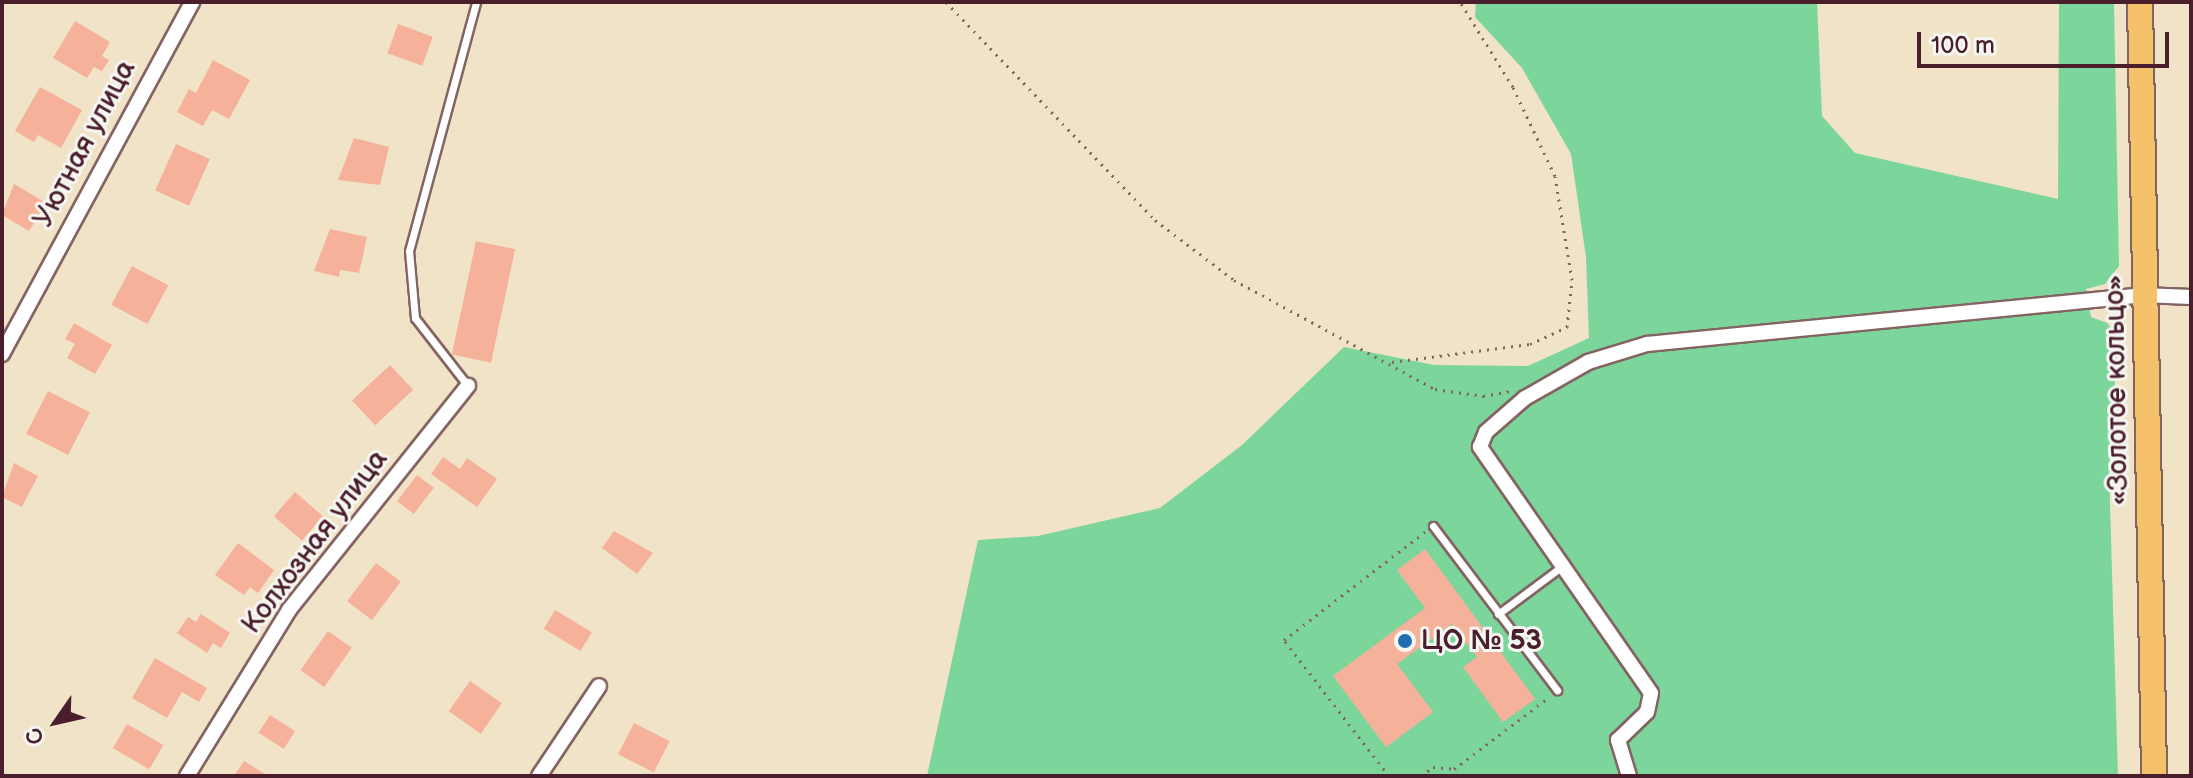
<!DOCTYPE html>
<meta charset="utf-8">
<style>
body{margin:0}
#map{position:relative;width:2193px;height:778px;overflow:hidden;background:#f0e3c8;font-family:"Balsamiq Sans",sans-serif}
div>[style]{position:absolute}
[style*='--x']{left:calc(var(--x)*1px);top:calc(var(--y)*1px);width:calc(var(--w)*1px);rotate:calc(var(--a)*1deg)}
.green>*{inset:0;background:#7cd59b}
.building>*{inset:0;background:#f6b19a;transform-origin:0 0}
.path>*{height:3px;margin-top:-1.5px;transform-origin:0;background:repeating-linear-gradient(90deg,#846462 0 2px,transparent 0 8px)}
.roads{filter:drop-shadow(2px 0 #846462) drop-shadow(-2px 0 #846462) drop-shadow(0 2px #846462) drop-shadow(0 -2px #846462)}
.service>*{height:7px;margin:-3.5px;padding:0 3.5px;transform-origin:3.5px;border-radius:3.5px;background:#fff}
.minor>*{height:14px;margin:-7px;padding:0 7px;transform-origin:7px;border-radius:7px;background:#fff}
.trunk>*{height:24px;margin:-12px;padding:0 12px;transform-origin:12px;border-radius:12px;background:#f5c16b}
.dots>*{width:22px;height:22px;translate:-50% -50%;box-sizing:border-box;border:4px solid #f6f6f2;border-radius:50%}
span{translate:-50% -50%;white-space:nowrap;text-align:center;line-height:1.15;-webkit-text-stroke:6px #f6f6f2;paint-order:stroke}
.street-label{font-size:28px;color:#4a1f2b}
.poi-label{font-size:28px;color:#4a1f2b;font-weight:700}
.left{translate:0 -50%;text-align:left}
.frame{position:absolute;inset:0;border:4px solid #4a1f2b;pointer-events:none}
.north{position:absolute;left:16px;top:682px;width:80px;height:80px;-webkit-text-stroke:6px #f6f6f2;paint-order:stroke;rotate:236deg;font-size:22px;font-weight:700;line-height:32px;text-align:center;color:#4a1f2b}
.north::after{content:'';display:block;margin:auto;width:28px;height:36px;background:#4a1f2b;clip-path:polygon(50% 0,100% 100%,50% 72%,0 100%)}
.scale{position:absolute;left:1917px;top:32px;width:252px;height:36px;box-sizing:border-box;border:4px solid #4a1f2b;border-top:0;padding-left:10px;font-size:24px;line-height:28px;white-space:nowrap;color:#4a1f2b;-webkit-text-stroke:6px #f6f6f2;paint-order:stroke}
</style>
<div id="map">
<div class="green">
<div style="clip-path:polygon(1476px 2px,1817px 2px,1822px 116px,1855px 153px,2058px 199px,2059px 2px,2114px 2px,2119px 266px,2105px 284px,2086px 289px,2091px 317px,2107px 323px,2118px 337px,2109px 470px,2118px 776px,927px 776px,978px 540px,1038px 536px,1160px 508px,1242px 445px,1344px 347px,1434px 365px,1528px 366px,1589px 338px,1586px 257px,1571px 154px,1522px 68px,1475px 17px)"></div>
</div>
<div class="building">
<div style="clip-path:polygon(75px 21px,110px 42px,102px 56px,109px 60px,102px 71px,94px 67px,87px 78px,53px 58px)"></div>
<div style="left:398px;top:24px;width:37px;height:31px;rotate:20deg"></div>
<div style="clip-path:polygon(213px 60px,250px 80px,229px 119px,212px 110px,203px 126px,177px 112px,189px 89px,196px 93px)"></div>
<div style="clip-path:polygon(40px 87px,82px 110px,61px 148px,38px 135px,34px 142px,15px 131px)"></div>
<div style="clip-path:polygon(354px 138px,389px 147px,380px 185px,338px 180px)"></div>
<div style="left:176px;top:144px;width:37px;height:51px;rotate:24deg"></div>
<div style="clip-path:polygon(14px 184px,46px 203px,29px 231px,2px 215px)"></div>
<div style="clip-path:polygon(330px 229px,367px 237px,359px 273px,340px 270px,339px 277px,314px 271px)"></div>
<div style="left:476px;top:241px;width:40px;height:116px;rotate:12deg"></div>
<div style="left:132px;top:266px;width:41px;height:44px;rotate:28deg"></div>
<div style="clip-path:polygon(74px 323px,112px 345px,95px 374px,67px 358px,75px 344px,65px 339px)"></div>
<div style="left:390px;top:365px;width:34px;height:52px;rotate:47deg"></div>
<div style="left:48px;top:391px;width:47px;height:48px;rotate:27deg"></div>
<div style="clip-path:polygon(443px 457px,460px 469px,467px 458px,497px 479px,477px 507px,431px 474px)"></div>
<div style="clip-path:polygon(14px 463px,38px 476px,22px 507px,2px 497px)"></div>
<div style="left:417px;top:475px;width:21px;height:33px;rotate:37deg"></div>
<div style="left:295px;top:492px;width:37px;height:32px;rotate:41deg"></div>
<div style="clip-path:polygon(614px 531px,653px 553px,637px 574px,602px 548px)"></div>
<div style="clip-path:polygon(238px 543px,274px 570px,258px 593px,250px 587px,244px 595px,215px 575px)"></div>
<div style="clip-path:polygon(1425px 549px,1535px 699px,1503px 722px,1463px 667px,1477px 657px,1452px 624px,1397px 664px,1433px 712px,1386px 747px,1333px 676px,1425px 608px,1397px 570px)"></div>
<div style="left:376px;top:563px;width:31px;height:48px;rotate:37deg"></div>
<div style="left:555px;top:610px;width:43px;height:22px;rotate:31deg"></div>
<div style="clip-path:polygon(201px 614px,230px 633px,221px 648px,213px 643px,207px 653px,177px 633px,188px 617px,196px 622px)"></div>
<div style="left:328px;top:631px;width:29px;height:48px;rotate:35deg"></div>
<div style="clip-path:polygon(155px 658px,207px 688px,199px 702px,182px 692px,167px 718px,132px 698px)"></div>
<div style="left:470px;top:681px;width:39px;height:37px;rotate:35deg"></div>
<div style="left:270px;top:715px;width:30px;height:21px;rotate:33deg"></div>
<div style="left:634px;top:723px;width:40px;height:35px;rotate:27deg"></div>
<div style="left:127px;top:724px;width:42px;height:28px;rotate:30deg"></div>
<div style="clip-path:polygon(244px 761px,268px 776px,234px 776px)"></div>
</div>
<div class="path">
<div style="--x:946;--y:2;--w:302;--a:46.2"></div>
<div style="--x:1155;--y:220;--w:99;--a:37.2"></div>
<div style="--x:1234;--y:280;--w:229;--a:28.5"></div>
<div style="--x:1435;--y:389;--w:49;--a:8.3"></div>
<div style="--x:1483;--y:396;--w:27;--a:-10"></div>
<div style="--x:1392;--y:362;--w:139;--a:-7.4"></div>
<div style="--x:1530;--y:344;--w:41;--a:-24.7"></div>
<div style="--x:1567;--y:327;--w:47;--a:-83.9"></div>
<div style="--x:1572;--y:280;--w:105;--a:-99.3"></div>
<div style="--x:1555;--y:176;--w:98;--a:-115.3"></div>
<div style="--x:1513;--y:87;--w:100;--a:-121.9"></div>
<div style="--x:1389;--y:776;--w:172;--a:-127.7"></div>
<div style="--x:1284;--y:640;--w:178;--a:-37.5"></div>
<div style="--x:1421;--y:776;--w:15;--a:-37"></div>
<div style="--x:1433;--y:767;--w:21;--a:5"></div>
<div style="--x:1454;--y:769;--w:118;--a:-37.1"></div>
</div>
<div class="roads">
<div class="service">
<div style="--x:468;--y:386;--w:86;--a:-127.9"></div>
<div style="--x:415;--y:318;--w:67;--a:-95.1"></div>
<div style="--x:409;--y:251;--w:258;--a:-74.9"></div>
<div style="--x:1433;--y:526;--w:206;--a:52.9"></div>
<div style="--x:1498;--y:614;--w:79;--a:-36.7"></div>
</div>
<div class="minor">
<div style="--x:2;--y:354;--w:400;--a:-61.6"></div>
<div style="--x:187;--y:776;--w:195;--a:-58.4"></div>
<div style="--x:289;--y:610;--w:287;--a:-51.4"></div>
<div style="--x:539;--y:776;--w:108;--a:-56.3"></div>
<div style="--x:1629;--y:776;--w:38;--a:-107"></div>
<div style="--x:1618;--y:740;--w:40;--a:-44"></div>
<div style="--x:1647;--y:712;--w:19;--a:-78"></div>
<div style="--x:1651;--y:693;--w:300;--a:-124.8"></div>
<div style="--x:1480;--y:447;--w:16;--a:-68"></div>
<div style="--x:1486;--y:432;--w:52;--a:-41.1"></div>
<div style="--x:1525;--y:398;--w:73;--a:-29.7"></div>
<div style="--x:1588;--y:362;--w:62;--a:-17"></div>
<div style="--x:1647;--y:344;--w:500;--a:-5.62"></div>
<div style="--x:2145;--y:295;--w:46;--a:2.5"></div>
</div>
<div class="trunk">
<div style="--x:2140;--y:2;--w:774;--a:88.96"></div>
</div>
</div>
<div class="dots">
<div style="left:1405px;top:641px;background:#1f6fb2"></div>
</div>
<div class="street-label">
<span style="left:85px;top:144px;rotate:-62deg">Уютная улица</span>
<span style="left:2117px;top:390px;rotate:-91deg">«Золотое кольцо»</span>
<span style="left:315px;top:542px;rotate:-53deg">Колхозная улица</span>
</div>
<div class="poi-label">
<span class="left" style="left:1421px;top:641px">ЦО № 53</span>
</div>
<div class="frame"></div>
<div class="north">С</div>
<div class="scale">100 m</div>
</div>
